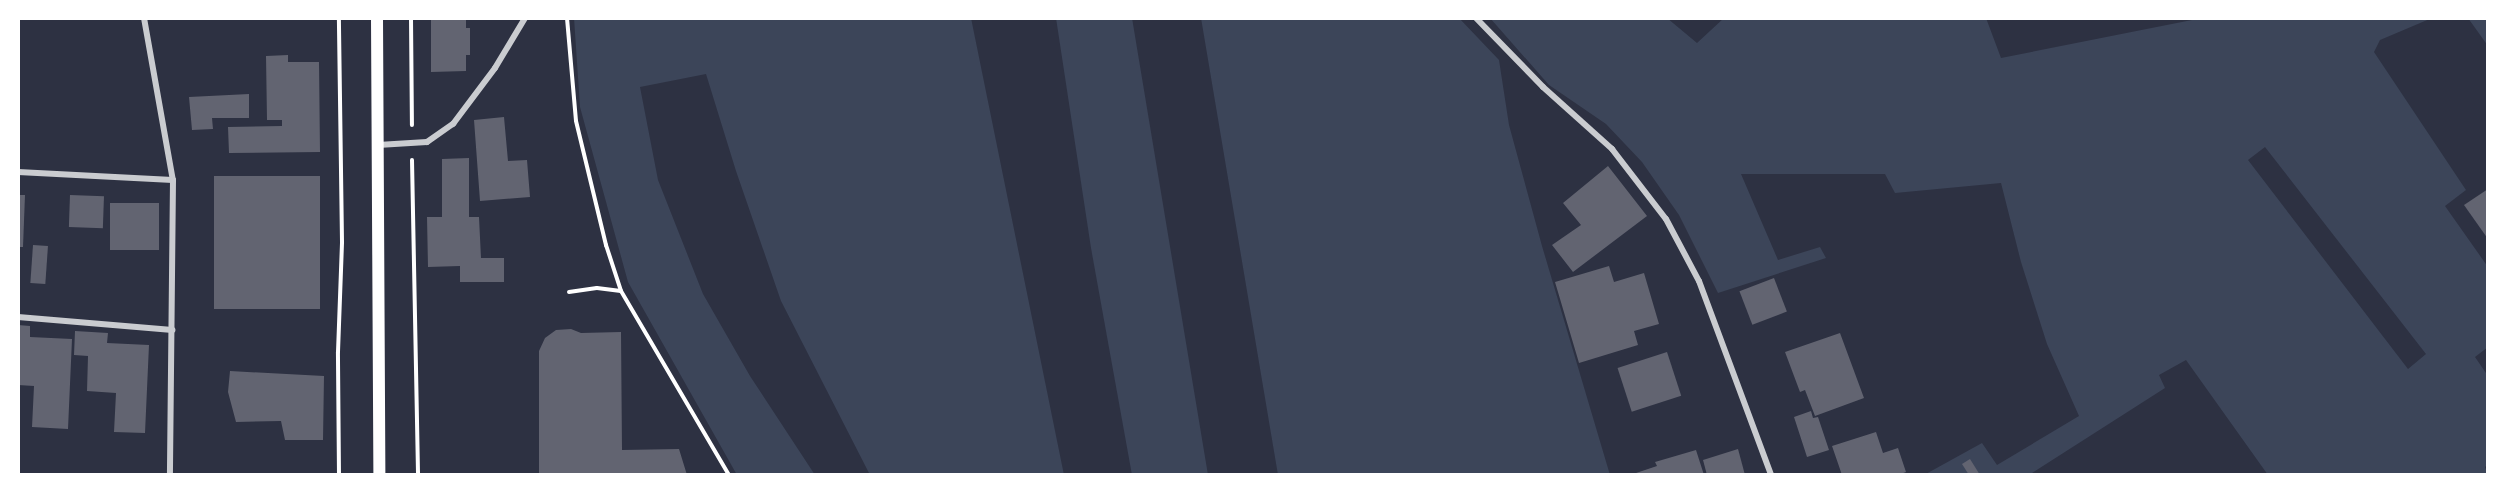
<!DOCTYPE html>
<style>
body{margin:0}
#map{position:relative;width:2506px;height:493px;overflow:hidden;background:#2d3142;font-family:Helvetica,sans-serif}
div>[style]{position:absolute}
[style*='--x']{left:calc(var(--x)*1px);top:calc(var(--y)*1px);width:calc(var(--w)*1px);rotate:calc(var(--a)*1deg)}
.green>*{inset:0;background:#3c4559}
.building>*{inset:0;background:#626471;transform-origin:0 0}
.path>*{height:4px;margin:-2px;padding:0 2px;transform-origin:2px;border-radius:2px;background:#fff}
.minor>*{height:6px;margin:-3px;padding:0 3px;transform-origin:3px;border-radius:3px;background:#caccd0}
.secondary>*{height:12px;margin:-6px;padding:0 6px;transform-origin:6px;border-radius:6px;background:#fff}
span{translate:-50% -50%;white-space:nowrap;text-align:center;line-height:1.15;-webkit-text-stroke:4.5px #fff;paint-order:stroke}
.frame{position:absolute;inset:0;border:20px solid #fff;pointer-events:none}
</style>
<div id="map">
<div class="green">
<div style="clip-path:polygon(574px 18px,971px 18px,1064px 475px,870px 475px,781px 301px,736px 171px,706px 74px,640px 87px,658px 180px,703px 294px,750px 376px,815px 475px,737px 475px,628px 282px,580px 107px)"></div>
<div style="clip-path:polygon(1056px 18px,1132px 18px,1208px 475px,1132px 475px,1091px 248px)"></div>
<div style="clip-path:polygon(1201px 18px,1459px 18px,1499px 60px,1509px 125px,1542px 246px,1610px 475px,1278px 475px)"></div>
<div style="clip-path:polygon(evenodd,1490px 18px,1667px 18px,1697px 43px,1724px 18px,1986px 18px,2001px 58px,2202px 18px,2432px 18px,2380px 40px,2374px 52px,2466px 190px,2445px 206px,2488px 267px,2488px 347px,2475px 357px,2488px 376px,2488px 464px,2485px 467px,2488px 475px,2268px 475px,2186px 360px,2159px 375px,2165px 388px,2029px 475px,1924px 475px,1982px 443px,1997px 465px,2079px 416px,2047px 344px,2021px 262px,2001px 183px,1895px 193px,1885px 174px,1741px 174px,1778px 260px,1820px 247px,1826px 258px,1718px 293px,1679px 215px,1642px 162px,1606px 124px,1549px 85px,1490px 18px,2265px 147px,2426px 354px,2408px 369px,2248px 160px,2265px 147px)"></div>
<div style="clip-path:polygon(2468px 18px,2488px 18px,2488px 46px)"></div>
</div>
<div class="building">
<div style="clip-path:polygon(431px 18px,466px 18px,466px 28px,470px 28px,470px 55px,466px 55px,466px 71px,431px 72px)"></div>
<div style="clip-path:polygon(288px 55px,288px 62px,319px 62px,320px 152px,229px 153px,228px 127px,282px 126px,282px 120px,267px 120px,266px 56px)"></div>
<div style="clip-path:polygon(249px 94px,249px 118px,212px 118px,213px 129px,192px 130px,189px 97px)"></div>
<div style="clip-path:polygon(504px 117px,508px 161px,527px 160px,530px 197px,480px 201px,474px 120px)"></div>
<div style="clip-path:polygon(469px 158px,469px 217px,479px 217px,481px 258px,504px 258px,504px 282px,460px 282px,460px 266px,428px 267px,427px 217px,442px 217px,442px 159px)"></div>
<div style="clip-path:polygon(1608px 166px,1647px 216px,1573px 272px,1552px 245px,1581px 225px,1563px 203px)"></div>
<div style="left:214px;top:176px;width:106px;height:133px"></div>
<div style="clip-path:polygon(2488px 189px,2488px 239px,2464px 205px)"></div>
<div style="clip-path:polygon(18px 195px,25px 195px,23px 247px,18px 247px)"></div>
<div style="left:70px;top:195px;width:34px;height:32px;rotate:2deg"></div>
<div style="left:110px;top:203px;width:49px;height:47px"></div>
<div style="left:33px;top:245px;width:15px;height:38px;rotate:4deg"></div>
<div style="clip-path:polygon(1609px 266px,1614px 282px,1644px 273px,1659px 324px,1634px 331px,1638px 345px,1579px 363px,1555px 282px)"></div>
<div style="left:1774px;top:278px;width:36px;height:37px;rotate:69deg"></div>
<div style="clip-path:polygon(18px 325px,30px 326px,30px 337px,72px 339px,68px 429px,32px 427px,34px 386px,18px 385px)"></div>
<div style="clip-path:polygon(571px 329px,581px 333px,621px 332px,622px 450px,679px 449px,687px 475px,539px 475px,539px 351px,545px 338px,556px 330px)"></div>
<div style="clip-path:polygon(75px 331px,108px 333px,107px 343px,149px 345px,145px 433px,114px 432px,116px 393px,87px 391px,88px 356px,74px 355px)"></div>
<div style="clip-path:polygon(1840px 333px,1864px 398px,1815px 416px,1805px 390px,1800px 392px,1785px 352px)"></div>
<div style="left:1667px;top:352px;width:46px;height:52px;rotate:72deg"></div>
<div style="clip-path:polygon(230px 371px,324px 376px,323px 440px,285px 440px,281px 421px,236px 422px,228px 392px)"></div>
<div style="clip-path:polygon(1811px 411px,1813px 418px,1818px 417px,1829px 450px,1807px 457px,1794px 417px)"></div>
<div style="clip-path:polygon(1876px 432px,1883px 453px,1898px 448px,1906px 472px,1898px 475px,1842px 475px,1832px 446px)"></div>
<div style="clip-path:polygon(1738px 449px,1745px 475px,1707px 475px,1703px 460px)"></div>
<div style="clip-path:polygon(1696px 450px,1704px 475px,1630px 475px,1657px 466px,1655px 462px)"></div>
<div style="clip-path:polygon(1970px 459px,1980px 475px,1969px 475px,1962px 464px)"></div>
</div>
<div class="path">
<div style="--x:411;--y:18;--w:107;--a:89.5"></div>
<div style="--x:567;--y:18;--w:103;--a:85"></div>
<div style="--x:576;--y:121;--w:128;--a:76.4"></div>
<div style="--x:606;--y:245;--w:48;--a:71.9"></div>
<div style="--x:412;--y:160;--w:315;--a:88.9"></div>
<div style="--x:569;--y:292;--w:28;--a:-8"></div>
<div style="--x:597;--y:288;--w:24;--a:7"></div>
<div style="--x:621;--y:291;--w:213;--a:59.6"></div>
<div style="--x:339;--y:475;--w:123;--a:-90.5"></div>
<div style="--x:338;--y:352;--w:110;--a:-87.9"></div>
<div style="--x:342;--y:242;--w:224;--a:-90.8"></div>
</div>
<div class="minor">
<div style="--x:144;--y:18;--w:165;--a:79.9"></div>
<div style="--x:173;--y:180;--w:295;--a:90.6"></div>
<div style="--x:1476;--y:18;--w:96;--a:45.8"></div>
<div style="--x:1543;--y:87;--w:93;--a:41.9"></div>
<div style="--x:1612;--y:149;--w:88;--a:52.4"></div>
<div style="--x:1666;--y:219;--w:70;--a:62"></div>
<div style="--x:1699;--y:281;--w:207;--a:69.6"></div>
<div style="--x:378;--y:145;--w:49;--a:-3.5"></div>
<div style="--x:427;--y:142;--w:32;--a:-35"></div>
<div style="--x:453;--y:124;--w:70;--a:-53.1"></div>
<div style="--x:495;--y:68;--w:58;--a:-59"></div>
<div style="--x:18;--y:172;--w:155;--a:3"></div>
<div style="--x:18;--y:317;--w:155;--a:4.8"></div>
</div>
<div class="secondary">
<div style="--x:377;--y:18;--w:457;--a:89.7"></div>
</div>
<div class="frame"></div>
</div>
